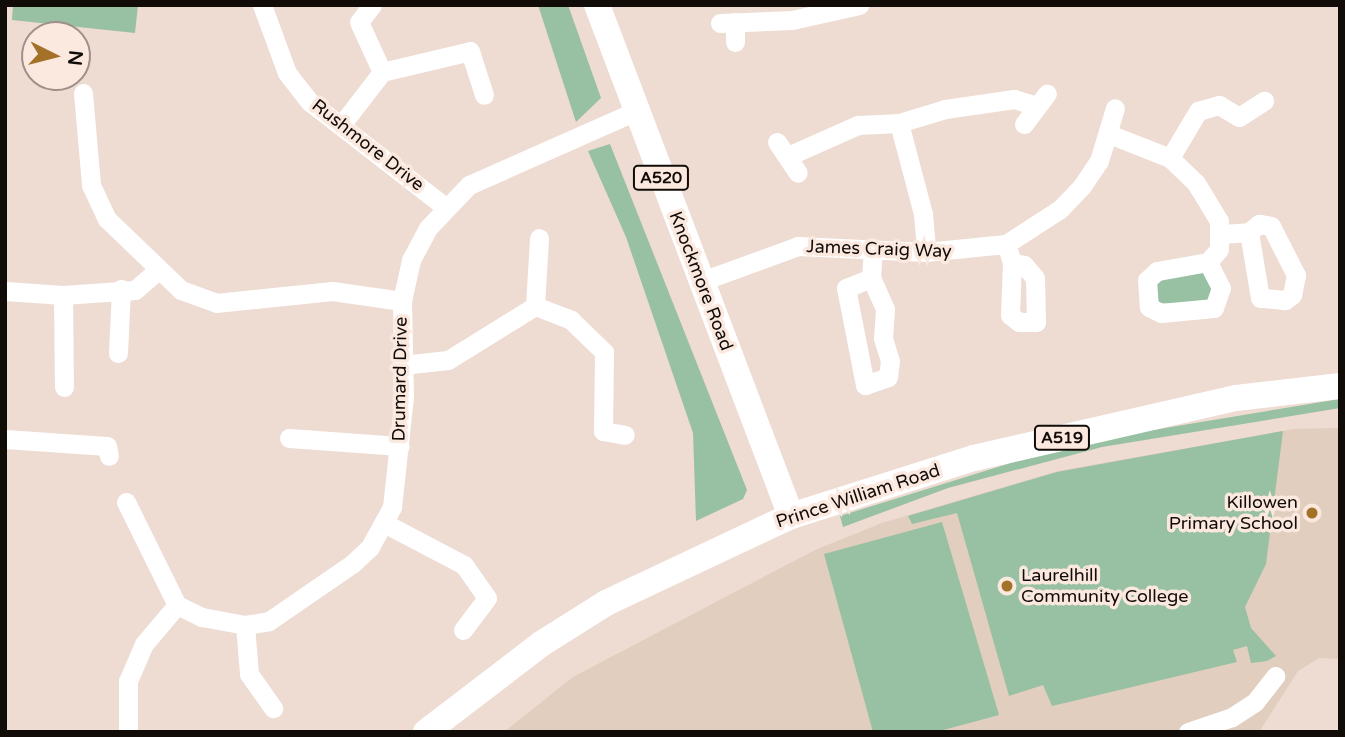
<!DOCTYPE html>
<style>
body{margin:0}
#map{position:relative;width:1345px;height:737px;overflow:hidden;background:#eedbd2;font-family:"Varela Round",sans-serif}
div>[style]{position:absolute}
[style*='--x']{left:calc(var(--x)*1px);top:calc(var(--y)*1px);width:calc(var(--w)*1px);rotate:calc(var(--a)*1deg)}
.education>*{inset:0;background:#e1cebe}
.green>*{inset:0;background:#98c0a2}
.minor>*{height:19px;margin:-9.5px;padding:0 9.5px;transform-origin:9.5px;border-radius:9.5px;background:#fff}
.major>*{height:26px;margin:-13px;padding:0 13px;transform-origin:13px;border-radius:13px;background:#fff}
.dots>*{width:19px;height:19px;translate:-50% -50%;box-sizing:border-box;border:4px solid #fbe8df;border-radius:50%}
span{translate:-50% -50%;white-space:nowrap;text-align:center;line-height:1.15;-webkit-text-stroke:7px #fbe8df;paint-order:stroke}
.shield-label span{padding:2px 5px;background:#fbe8df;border:2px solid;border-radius:5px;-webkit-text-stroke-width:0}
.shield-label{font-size:16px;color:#120c09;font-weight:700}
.street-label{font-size:18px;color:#120c09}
.poi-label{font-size:18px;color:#120c09}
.right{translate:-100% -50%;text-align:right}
.left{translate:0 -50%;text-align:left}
.frame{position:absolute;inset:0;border:7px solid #120c09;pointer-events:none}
.north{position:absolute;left:21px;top:21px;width:70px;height:70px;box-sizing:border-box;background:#fbe8df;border:2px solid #9e9089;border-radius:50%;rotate:96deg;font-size:19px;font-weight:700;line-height:28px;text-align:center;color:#120c09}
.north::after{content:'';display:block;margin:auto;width:24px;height:32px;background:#a37228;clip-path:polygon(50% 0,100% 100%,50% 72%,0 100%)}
</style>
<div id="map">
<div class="education">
<div style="clip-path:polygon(1340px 428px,1340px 659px,1319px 658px,1298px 671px,1259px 732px,504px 732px,573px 677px,815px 550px,882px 523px,1058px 471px,1294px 429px)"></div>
</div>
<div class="green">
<div style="clip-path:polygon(13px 5px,138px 5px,135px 33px,12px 20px)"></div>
<div style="clip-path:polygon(538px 5px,568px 5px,601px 98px,576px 122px)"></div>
<div style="clip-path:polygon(610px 144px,747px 490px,743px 499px,696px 521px,693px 433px,626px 237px,588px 151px)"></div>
<div style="clip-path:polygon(1197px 269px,1214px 279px,1209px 304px,1152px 303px,1157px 278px)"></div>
<div style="clip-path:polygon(1340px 399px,1340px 408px,1102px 447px,948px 488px,843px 527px,840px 516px,1075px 443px)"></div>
<div style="clip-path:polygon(1283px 431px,1266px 564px,1245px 607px,1251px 628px,1276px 656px,1267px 661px,1251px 663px,1247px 646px,1233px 650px,1237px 662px,1052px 706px,1043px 685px,1009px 696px,957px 513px,912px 524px,908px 516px,1057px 472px)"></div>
<div style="clip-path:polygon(942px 522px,999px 715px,936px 732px,873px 732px,824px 554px)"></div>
</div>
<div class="minor">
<div style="--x:262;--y:5;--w:72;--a:69.8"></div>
<div style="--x:287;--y:73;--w:37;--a:52"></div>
<div style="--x:310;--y:102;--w:170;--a:37.8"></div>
<div style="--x:372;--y:5;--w:21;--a:127"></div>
<div style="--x:359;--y:22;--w:55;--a:65.3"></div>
<div style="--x:735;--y:22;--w:20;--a:90"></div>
<div style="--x:720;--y:23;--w:72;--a:-2.4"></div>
<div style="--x:792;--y:20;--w:69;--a:-12.6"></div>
<div style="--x:83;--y:93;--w:92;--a:85"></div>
<div style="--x:91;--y:185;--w:38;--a:65"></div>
<div style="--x:107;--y:219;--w:103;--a:43.8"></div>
<div style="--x:181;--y:290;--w:37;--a:20"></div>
<div style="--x:216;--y:303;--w:117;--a:-5.9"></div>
<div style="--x:332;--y:291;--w:71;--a:8.1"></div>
<div style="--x:899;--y:123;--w:94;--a:75.2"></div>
<div style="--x:923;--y:214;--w:38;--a:85"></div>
<div style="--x:342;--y:124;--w:66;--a:-52.4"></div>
<div style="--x:382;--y:72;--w:90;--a:-13.4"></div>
<div style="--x:470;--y:51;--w:46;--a:72.3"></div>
<div style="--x:1024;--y:124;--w:38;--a:-53"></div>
<div style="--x:1109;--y:134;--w:66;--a:21.5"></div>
<div style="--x:1170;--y:158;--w:36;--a:44"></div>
<div style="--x:1196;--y:183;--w:44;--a:58.8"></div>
<div style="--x:1219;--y:221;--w:28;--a:90"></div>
<div style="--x:1219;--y:249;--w:17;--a:130"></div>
<div style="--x:1208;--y:262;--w:52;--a:170"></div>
<div style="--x:1157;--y:271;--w:13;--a:138"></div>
<div style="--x:1147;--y:280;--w:27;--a:86"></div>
<div style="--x:1149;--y:307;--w:13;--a:27"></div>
<div style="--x:1161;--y:313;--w:53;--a:-5.4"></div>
<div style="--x:1214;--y:308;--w:21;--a:-71"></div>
<div style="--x:1221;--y:288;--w:29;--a:-117"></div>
<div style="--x:777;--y:142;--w:37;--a:56"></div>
<div style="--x:788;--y:156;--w:77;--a:-23.9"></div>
<div style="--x:858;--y:125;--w:41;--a:-2.8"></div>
<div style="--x:899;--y:123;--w:48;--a:-16.9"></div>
<div style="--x:945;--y:109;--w:70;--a:-8.2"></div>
<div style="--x:1014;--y:99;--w:21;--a:17"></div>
<div style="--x:1170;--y:158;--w:55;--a:-59.2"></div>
<div style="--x:1198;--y:111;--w:22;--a:-16"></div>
<div style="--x:1219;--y:105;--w:23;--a:31"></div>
<div style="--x:1239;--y:117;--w:30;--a:-33"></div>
<div style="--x:1222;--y:234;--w:27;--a:-4"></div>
<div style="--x:1249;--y:232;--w:13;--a:-39"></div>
<div style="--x:1259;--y:224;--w:12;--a:9"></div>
<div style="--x:1271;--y:226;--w:55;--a:63"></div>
<div style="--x:1296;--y:275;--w:20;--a:101"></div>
<div style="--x:1292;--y:295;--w:9;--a:144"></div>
<div style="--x:1285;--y:300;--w:25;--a:-175"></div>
<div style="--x:1260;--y:298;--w:67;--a:-99.5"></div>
<div style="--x:1006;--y:244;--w:20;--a:72"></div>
<div style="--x:1012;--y:263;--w:52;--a:92.2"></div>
<div style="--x:1010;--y:315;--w:11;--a:38"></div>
<div style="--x:1019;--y:322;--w:17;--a:0"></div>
<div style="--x:1036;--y:322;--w:44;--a:-91.3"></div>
<div style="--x:1035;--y:278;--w:17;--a:-130"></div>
<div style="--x:1024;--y:265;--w:12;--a:-171"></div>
<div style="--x:871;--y:278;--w:27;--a:158"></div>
<div style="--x:846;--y:288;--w:99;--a:78.9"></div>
<div style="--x:865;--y:385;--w:24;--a:-19"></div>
<div style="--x:888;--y:377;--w:16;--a:-83"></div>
<div style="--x:890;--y:361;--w:24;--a:-107"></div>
<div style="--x:883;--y:338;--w:29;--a:-86"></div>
<div style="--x:885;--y:309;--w:34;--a:-114"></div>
<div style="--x:871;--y:278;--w:30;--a:-86"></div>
<div style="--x:702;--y:281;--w:102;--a:-20"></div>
<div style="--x:798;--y:246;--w:128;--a:2.7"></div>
<div style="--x:926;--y:252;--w:80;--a:-5.7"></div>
<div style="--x:1006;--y:244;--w:64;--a:-32.9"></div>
<div style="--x:1060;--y:209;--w:32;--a:-46"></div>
<div style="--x:1082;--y:186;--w:30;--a:-56"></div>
<div style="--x:1099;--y:161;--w:55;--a:-73.2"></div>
<div style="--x:5;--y:291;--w:58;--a:3.9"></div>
<div style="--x:63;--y:295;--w:72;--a:-4"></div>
<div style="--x:135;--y:290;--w:29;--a:-41"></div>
<div style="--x:63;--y:295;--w:92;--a:89.4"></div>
<div style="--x:535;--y:306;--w:68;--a:-86.6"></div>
<div style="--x:118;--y:353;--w:64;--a:-87.3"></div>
<div style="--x:402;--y:365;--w:46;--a:-6.2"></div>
<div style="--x:448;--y:360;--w:102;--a:-31.8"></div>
<div style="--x:535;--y:306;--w:39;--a:21"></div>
<div style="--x:571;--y:320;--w:46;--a:44.1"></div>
<div style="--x:604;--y:352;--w:79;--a:90.7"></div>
<div style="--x:603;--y:431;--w:22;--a:10"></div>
<div style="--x:289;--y:438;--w:111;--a:4.1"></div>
<div style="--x:5;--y:439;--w:102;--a:3.9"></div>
<div style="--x:107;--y:446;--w:10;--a:79"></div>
<div style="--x:126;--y:502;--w:115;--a:63.7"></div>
<div style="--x:177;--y:605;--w:28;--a:26"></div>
<div style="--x:202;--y:617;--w:44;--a:10.5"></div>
<div style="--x:245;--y:625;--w:24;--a:-9"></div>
<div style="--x:269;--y:621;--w:101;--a:-34.5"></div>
<div style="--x:352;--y:564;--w:25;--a:-43"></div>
<div style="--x:370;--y:547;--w:46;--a:-61.2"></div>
<div style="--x:392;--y:507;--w:112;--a:-83.8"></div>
<div style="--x:404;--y:396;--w:95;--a:-91.2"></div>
<div style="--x:402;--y:301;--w:42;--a:-77.6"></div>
<div style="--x:411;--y:260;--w:36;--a:-62"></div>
<div style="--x:428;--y:228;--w:59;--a:-46.4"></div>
<div style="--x:469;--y:185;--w:183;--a:-23.9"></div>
<div style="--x:384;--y:523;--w:90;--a:27.7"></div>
<div style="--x:464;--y:565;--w:40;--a:55.1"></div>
<div style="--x:487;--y:598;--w:40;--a:127"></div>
<div style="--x:245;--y:625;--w:49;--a:85.3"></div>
<div style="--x:249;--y:674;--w:42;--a:54.8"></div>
<div style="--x:128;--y:732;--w:51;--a:-90"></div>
<div style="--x:128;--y:681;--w:40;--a:-66.6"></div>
<div style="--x:144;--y:644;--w:51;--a:-49.8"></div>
<div style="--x:1188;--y:732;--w:46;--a:-18.8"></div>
<div style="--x:1232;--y:717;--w:27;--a:-33"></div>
<div style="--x:1255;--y:702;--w:33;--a:-52"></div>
</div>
<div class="major">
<div style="--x:597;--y:5;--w:547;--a:69.21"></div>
<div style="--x:426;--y:732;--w:145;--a:-37.4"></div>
<div style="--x:541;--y:644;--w:77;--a:-32.2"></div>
<div style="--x:606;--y:603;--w:204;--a:-25.2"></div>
<div style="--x:791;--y:516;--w:192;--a:-17.6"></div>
<div style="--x:974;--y:458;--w:269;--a:-12.9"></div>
<div style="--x:1236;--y:398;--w:105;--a:-6.6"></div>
</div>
<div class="dots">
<div style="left:1312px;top:513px;background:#a37228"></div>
<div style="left:1007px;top:586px;background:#a37228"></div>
</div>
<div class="shield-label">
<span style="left:661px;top:178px">A520</span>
<span style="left:1062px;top:438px">A519</span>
</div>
<div class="street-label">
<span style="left:368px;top:145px;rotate:38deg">Rushmore Drive</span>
<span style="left:879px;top:249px;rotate:2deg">James Craig Way</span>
<span style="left:701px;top:281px;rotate:69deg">Knockmore Road</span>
<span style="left:400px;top:379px;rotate:-89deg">Drumard Drive</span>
<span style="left:858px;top:496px;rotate:-18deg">Prince William Road</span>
</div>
<div class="poi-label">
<span class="right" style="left:1298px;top:513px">Killowen<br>Primary School</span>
<span class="left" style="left:1021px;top:586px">Laurelhill<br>Community College</span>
</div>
<div class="frame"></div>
<div class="north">N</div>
</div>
